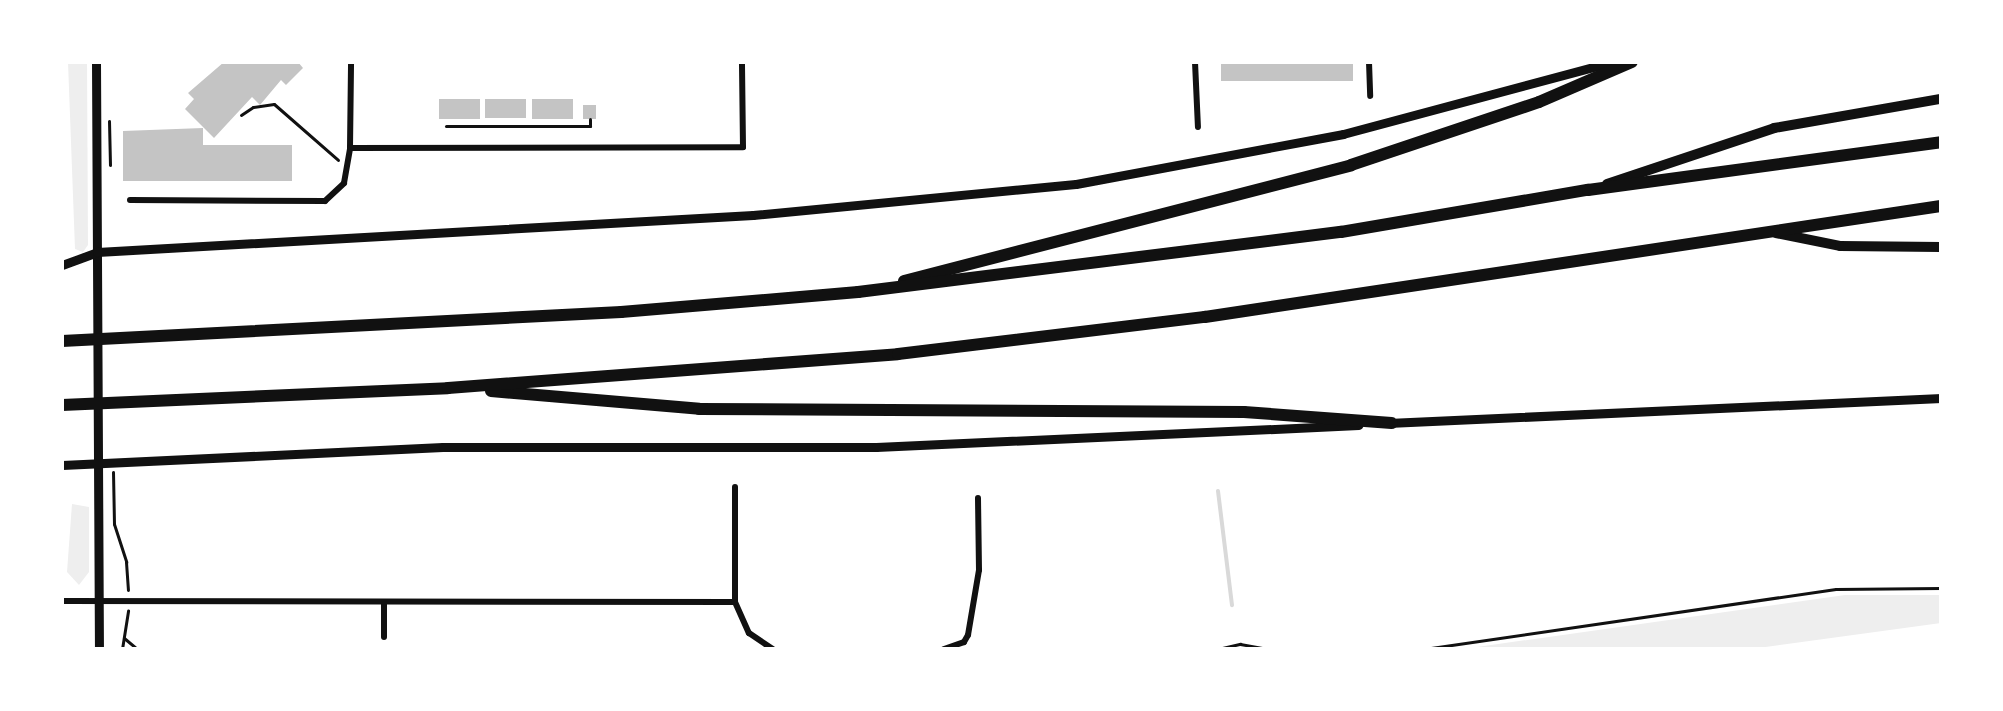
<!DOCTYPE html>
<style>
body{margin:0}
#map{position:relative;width:2003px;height:711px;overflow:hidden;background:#fff;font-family:"Roboto Condensed",sans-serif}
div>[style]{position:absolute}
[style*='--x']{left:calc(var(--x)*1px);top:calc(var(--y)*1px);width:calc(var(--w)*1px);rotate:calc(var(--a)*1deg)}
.green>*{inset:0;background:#eee}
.stream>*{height:4px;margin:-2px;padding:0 2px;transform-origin:2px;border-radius:2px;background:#d9d9d9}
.building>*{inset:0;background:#c4c4c4;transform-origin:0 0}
.path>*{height:3px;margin:-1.5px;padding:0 1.5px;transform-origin:1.5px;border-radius:1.5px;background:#111}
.minor>*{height:6px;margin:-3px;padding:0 3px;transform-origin:3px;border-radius:3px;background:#111}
.secondary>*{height:9px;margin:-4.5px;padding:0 4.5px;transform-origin:4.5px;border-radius:4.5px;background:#111}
.primary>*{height:10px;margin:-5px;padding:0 5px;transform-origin:5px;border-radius:5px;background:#111}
.motorway>*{height:12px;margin:-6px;padding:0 6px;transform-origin:6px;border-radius:6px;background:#111}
span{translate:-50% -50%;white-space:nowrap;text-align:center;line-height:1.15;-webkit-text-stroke:6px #fff;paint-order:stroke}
.frame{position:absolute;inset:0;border:64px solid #fff;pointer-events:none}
</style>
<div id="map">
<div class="green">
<div style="clip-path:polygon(68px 62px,87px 62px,88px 245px,83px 252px,75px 249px)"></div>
<div style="clip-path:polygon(72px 504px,89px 507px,89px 572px,79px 585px,67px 572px)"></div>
<div style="clip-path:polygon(1845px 595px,1941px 595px,1941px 623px,1751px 649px,1463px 649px)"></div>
</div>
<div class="stream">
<div style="--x:1218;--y:491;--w:115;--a:83"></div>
</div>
<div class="building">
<div style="clip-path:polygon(224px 62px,298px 62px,303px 68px,286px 85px,281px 80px,260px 105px,252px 97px,214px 138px,185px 109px,194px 99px,188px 93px)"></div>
<div style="left:1221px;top:62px;width:132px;height:19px"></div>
<div style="left:439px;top:99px;width:41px;height:20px"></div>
<div style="left:485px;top:99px;width:41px;height:19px"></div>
<div style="left:532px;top:99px;width:41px;height:20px"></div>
<div style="left:583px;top:105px;width:13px;height:14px"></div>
<div style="clip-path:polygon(203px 128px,203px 145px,292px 145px,292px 181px,123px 181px,123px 131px)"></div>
</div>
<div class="path">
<div style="--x:241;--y:115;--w:14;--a:-34"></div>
<div style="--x:253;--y:107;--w:21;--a:-8"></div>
<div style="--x:274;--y:104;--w:85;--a:41.2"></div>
<div style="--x:109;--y:121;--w:44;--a:88.7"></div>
<div style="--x:446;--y:126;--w:144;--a:0"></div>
<div style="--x:590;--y:126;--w:7;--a:-90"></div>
<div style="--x:113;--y:472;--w:52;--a:88.9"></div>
<div style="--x:114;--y:524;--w:40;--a:72"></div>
<div style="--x:126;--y:562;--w:28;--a:86"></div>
<div style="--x:124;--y:638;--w:17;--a:40"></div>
<div style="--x:122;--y:649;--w:39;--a:-81"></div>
<div style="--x:1218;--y:649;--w:23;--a:-13"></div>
<div style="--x:1240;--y:644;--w:28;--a:10"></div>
<div style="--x:1424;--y:649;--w:416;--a:-8.3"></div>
<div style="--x:1836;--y:589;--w:105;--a:-0.5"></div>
</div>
<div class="minor">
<div style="--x:1195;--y:62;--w:65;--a:87.4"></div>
<div style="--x:1369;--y:62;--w:34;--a:88"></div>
<div style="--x:350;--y:148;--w:86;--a:-89.3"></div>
<div style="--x:130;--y:200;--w:195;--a:0.3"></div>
<div style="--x:325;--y:201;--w:26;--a:-43"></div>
<div style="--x:344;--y:183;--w:36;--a:-80"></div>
<div style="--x:350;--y:148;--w:393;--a:-0.1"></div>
<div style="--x:743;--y:147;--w:85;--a:-90.7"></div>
<div style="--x:735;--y:487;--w:115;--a:90"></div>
<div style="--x:735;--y:602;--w:34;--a:66"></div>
<div style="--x:749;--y:633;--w:29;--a:34"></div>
<div style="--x:62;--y:601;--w:673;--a:0.09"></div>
<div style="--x:384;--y:604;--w:33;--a:90"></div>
<div style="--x:944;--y:649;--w:21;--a:-19"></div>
<div style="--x:964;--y:642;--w:8;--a:-60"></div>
<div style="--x:968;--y:635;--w:66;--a:-80.4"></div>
<div style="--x:979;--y:570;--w:72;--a:-90.8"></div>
</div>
<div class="secondary">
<div style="--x:96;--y:62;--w:587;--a:89.71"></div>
<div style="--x:62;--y:265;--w:37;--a:-20"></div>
<div style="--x:97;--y:252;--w:657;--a:-3.23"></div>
<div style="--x:753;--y:215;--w:324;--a:-5.5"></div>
<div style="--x:1076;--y:184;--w:272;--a:-10.6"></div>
<div style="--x:1343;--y:134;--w:278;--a:-15"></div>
<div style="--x:1388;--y:423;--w:554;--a:-2.59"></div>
<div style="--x:62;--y:465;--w:381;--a:-2.7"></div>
<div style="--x:443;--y:447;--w:433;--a:0"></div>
<div style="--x:876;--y:447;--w:483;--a:-2.6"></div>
</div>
<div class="primary">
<div style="--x:1607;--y:184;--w:176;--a:-18.5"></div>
<div style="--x:1774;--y:128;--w:169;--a:-9.9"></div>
<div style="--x:1776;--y:233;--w:65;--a:11.5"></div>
<div style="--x:1840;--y:246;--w:101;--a:0.6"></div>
</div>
<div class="motorway">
<div style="--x:904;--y:281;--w:462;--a:-14.5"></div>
<div style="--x:1351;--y:165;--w:198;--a:-18.5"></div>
<div style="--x:1539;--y:102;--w:101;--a:-23.3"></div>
<div style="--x:62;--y:341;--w:560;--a:-2.97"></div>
<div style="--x:621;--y:312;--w:238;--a:-4.8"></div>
<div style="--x:858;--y:292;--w:487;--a:-7.1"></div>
<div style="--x:1341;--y:232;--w:251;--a:-9.7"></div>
<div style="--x:1588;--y:190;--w:356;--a:-7.7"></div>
<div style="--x:491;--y:391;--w:209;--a:4.9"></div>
<div style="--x:699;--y:409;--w:545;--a:0.32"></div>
<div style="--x:1244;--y:412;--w:148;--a:4.3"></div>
<div style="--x:62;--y:405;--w:386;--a:-2.5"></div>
<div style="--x:448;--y:388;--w:451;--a:-4.3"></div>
<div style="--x:898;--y:354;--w:309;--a:-6.9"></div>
<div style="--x:1205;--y:317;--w:744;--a:-8.58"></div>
</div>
<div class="frame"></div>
</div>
